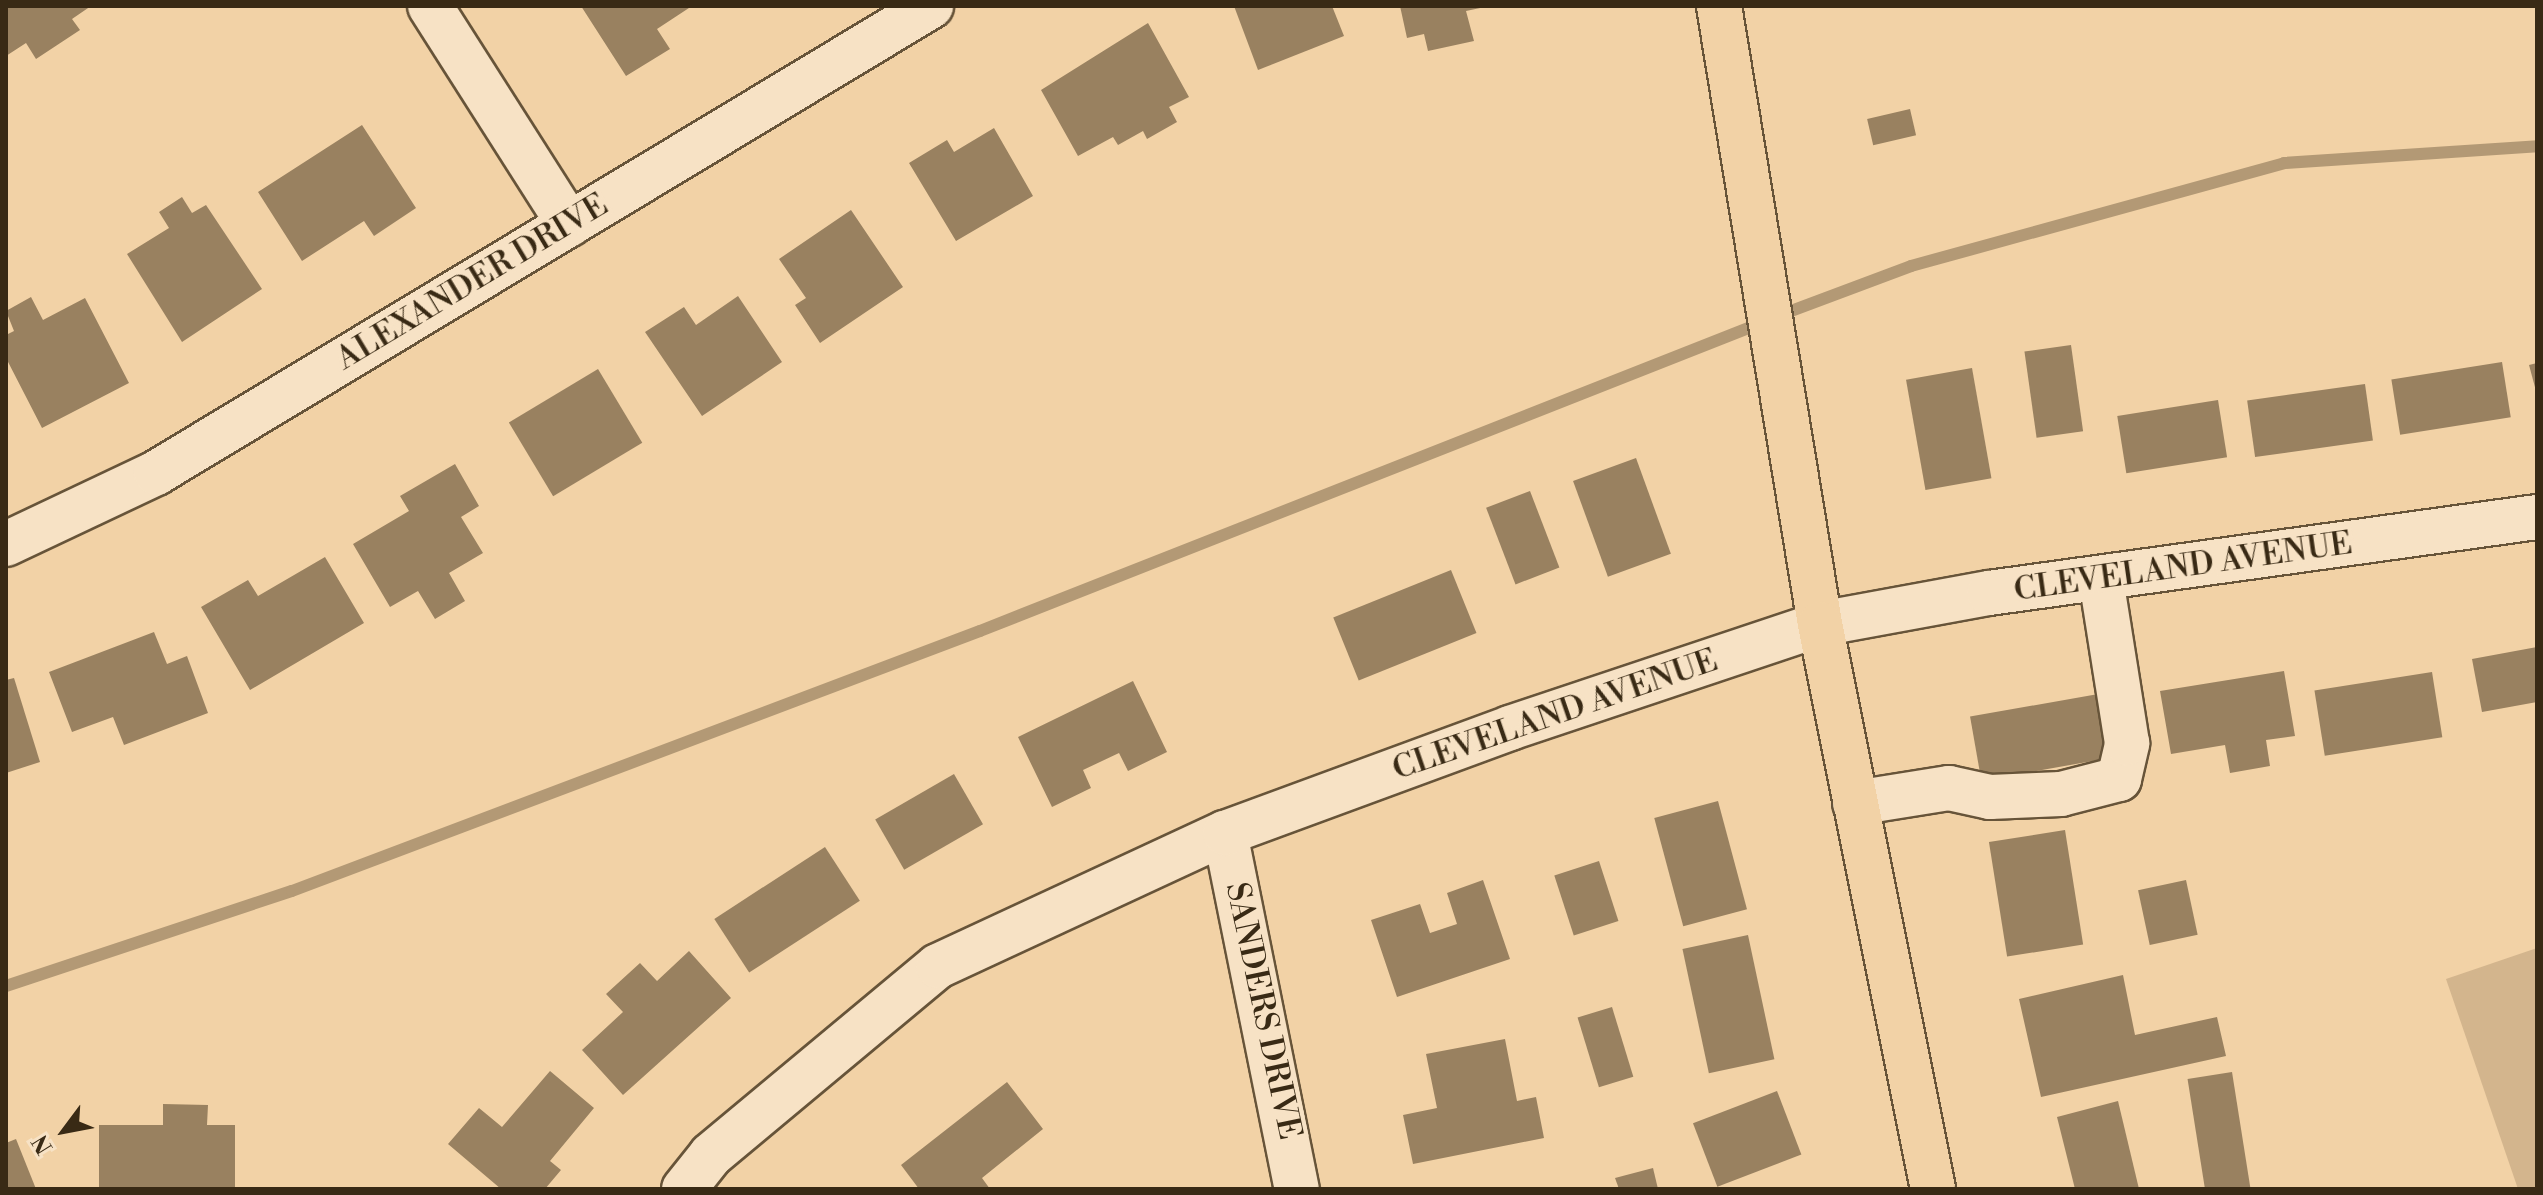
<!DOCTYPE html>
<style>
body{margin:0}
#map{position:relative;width:2543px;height:1195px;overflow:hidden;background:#f2d2a6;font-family:"Libre Bodoni",serif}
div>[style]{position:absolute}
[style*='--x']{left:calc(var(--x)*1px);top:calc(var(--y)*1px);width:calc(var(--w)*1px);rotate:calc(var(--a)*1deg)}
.green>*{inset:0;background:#d3b58d}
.stream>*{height:12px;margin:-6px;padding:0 6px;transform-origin:6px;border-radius:6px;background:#b39975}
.building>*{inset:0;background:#998160;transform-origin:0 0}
.roads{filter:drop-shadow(2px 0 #675439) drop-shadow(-2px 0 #675439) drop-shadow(0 2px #675439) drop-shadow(0 -2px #675439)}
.minor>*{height:44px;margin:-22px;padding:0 22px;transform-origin:22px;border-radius:22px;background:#f7e2c5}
.major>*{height:44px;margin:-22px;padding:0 22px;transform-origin:22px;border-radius:22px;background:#f2d2a6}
span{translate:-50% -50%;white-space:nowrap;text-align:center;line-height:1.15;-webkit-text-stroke:8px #f7e2c5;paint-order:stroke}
.street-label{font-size:32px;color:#392a15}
.frame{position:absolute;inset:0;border:8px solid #392a15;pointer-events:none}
.north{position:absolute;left:24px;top:1091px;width:80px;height:80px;-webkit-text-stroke:6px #f7e2c5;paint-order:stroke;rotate:238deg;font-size:22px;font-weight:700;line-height:32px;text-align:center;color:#392a15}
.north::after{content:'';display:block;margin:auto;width:28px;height:36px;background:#392a15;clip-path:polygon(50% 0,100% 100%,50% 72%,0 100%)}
</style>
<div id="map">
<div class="green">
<div style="clip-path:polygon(2537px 948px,2537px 1189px,2518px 1189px,2446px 979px)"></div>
</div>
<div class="stream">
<div style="--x:1778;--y:316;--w:142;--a:-20.6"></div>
<div style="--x:1911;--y:266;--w:387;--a:-15.4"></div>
<div style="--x:2284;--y:163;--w:254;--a:-3.8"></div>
<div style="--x:6;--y:986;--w:301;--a:-18.4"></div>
<div style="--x:292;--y:891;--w:735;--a:-20.7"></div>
<div style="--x:980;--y:631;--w:840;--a:-21.52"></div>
</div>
<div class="building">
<div style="clip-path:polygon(6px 6px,91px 6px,72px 19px,80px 30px,36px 59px,26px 43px,6px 56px)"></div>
<div style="clip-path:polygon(581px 6px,692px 6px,657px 29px,670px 49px,626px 76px)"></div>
<div style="clip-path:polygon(1234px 6px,1332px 6px,1344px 36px,1258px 70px)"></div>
<div style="clip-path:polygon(1400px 6px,1484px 6px,1485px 7px,1466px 11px,1474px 41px,1428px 51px,1424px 34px,1407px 38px)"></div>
<div style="clip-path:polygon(1148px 23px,1189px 97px,1169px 107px,1177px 122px,1147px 139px,1143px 131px,1118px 145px,1113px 137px,1078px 156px,1041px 90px)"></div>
<div style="left:1910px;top:109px;width:27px;height:44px;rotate:77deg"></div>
<div style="clip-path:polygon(362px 125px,416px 208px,374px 236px,364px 221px,302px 261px,258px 192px)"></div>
<div style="clip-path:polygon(994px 128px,1033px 196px,956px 241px,909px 163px,947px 140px,954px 152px)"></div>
<div style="clip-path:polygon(182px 197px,192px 213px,206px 205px,262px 289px,182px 342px,127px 254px,169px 228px,159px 212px)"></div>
<div style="clip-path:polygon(851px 210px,903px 287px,820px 343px,795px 305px,806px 298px,779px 259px)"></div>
<div style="clip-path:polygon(738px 296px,782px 362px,702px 416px,645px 332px,684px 307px,696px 325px)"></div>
<div style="clip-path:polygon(31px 297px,43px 320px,85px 298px,129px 383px,42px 428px,6px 358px,6px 335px,14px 331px,6px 311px)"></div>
<div style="left:2071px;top:345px;width:87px;height:47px;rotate:82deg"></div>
<div style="left:2502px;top:362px;width:56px;height:112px;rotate:81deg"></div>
<div style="clip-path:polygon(2537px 363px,2537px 391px,2536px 391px,2529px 365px)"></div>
<div style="left:1972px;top:368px;width:112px;height:67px;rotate:80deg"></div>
<div style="left:598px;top:369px;width:86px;height:104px;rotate:59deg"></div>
<div style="left:2365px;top:384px;width:57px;height:119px;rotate:82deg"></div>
<div style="left:2218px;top:400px;width:58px;height:102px;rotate:81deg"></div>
<div style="left:1636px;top:458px;width:102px;height:67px;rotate:70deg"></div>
<div style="clip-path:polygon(455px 464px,479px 506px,461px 517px,483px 553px,449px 573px,465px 601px,435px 619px,418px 591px,390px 607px,353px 544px,409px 511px,400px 496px)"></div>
<div style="left:1530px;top:491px;width:82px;height:47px;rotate:69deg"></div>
<div style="clip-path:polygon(325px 557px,364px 623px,250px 690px,201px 607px,248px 580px,258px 596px)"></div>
<div style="left:1451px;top:570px;width:68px;height:127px;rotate:68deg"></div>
<div style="clip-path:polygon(154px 632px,167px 664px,187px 656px,208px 713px,124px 745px,113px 717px,72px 732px,49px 672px)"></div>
<div style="clip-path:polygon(2537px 647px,2537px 702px,2482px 712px,2472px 659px)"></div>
<div style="clip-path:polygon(2284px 671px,2295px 736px,2266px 740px,2270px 766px,2230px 773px,2225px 745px,2171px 754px,2160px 691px)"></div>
<div style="left:2432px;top:672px;width:66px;height:119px;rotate:81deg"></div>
<div style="clip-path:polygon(14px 678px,40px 762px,6px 773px,6px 680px)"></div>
<div style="clip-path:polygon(1133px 681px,1167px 752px,1128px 771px,1119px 753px,1083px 770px,1091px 788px,1052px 807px,1018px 737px)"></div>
<div style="left:2104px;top:693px;width:65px;height:136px;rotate:80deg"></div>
<div style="left:954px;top:774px;width:58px;height:91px;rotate:60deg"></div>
<div style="left:1718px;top:801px;width:112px;height:66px;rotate:75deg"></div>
<div style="left:2065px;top:830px;width:116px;height:77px;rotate:81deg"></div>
<div style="left:825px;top:847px;width:64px;height:132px;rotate:57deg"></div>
<div style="left:1599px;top:861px;width:63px;height:47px;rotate:72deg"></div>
<div style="clip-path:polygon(1483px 880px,1510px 959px,1397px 997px,1371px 920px,1420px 904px,1430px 933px,1457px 924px,1447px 893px)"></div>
<div style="left:2186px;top:880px;width:56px;height:49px;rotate:78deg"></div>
<div style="left:1748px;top:935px;width:127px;height:67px;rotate:78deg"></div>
<div style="clip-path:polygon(689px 951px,731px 998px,623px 1095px,582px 1050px,623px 1012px,606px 994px,640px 963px,657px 981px)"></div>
<div style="clip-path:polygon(2123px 975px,2135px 1035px,2217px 1017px,2226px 1056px,2041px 1097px,2019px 999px)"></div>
<div style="left:1612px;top:1007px;width:73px;height:36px;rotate:73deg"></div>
<div style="clip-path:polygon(1505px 1039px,1517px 1101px,1536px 1097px,1544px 1138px,1413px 1164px,1403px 1115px,1437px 1108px,1426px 1054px)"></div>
<div style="clip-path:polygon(550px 1071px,594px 1108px,550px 1161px,561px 1170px,545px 1189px,501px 1189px,448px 1144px,479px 1108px,502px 1127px)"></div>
<div style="left:2232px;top:1072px;width:119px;height:45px;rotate:81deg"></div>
<div style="clip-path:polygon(1007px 1082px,1043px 1129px,982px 1178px,990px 1189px,919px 1189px,901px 1165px)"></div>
<div style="left:1777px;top:1091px;width:68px;height:90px;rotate:69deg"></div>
<div style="clip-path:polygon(2118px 1101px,2139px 1189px,2075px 1189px,2057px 1117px)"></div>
<div style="clip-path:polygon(163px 1104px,208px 1105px,207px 1125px,235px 1125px,235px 1189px,99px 1189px,99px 1125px,163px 1125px)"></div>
<div style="clip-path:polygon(16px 1139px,36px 1189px,6px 1189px,6px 1143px)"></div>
<div style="clip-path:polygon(1653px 1168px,1658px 1189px,1619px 1189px,1615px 1178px)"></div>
</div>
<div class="roads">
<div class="minor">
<div style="--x:430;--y:6;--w:259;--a:57.5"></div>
<div style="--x:6;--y:544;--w:166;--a:-25.3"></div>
<div style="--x:156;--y:473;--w:905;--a:-31.07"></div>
<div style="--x:1855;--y:803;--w:95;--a:-9.1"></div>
<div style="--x:1949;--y:788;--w:42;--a:12.4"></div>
<div style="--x:1990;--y:797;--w:71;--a:-2.4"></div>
<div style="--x:2061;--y:794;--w:60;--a:-14.5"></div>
<div style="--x:2119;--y:779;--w:37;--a:-77"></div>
<div style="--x:2127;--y:743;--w:167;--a:-99"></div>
<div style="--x:1225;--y:833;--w:363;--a:78.6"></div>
<div style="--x:684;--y:1189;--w:43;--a:-51.5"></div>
<div style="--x:711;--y:1155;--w:295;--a:-39.8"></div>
<div style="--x:938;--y:966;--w:316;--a:-24.9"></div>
<div style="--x:1225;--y:833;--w:304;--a:-20.2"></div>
<div style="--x:1510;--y:728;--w:327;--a:-18.5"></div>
<div style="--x:1820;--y:624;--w:172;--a:-10.4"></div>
<div style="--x:1989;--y:593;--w:553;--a:-7.9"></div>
</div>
<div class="major">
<div style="--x:1719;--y:6;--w:626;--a:80.72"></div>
<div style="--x:1820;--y:624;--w:576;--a:78.69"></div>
</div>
</div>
<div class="street-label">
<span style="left:472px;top:282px;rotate:-31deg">ALEXANDER DRIVE</span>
<span style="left:2183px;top:567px;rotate:-8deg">CLEVELAND AVENUE</span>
<span style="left:1555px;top:715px;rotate:-19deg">CLEVELAND AVENUE</span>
<span style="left:1263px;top:1011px;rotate:78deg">SANDERS DRIVE</span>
</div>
<div class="frame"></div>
<div class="north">N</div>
</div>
